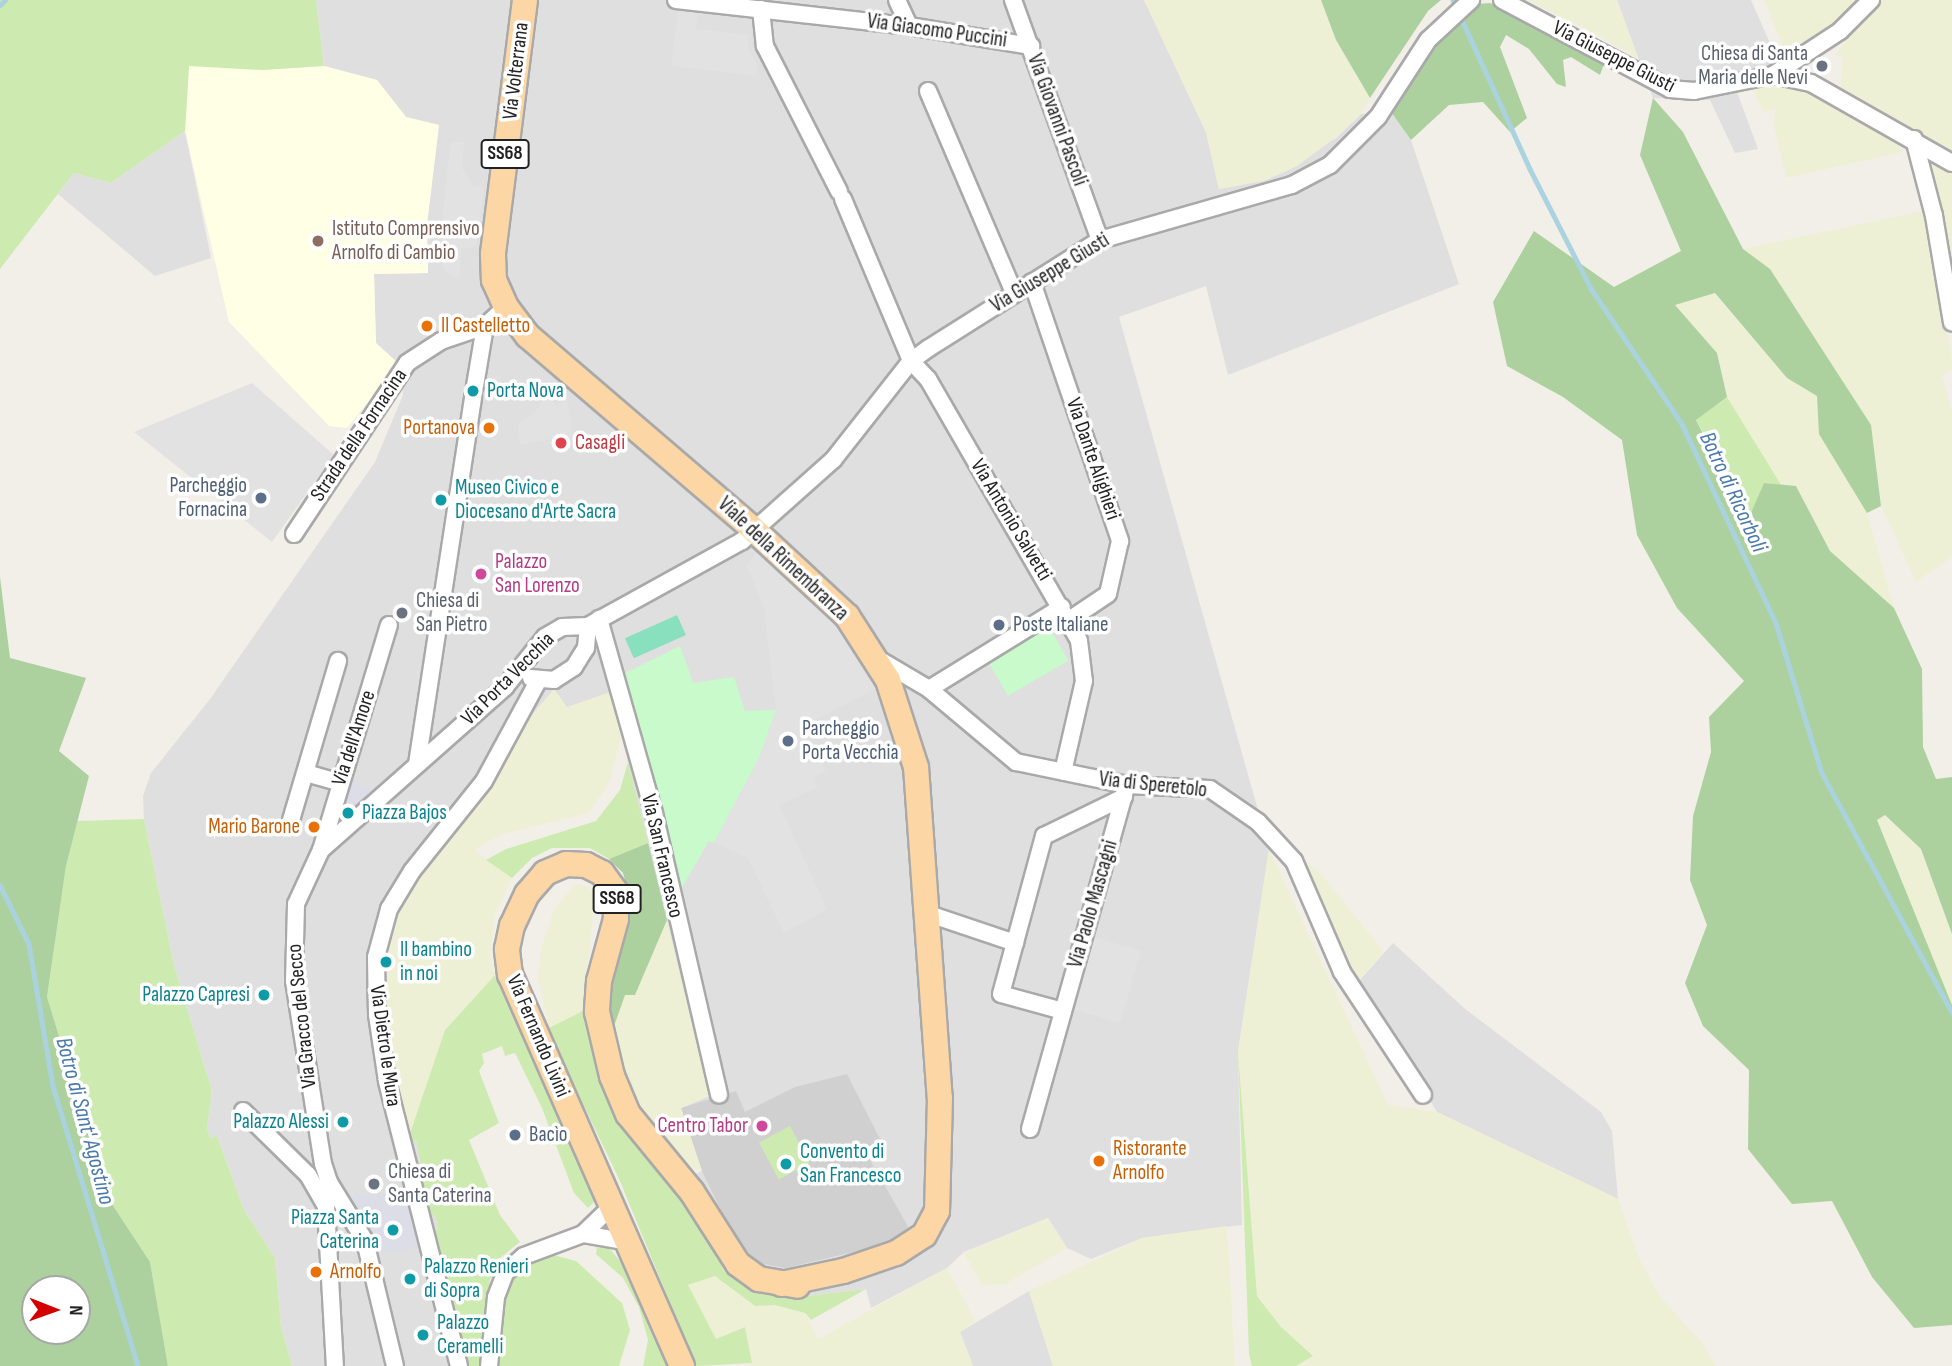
<!DOCTYPE html>
<meta charset="utf-8">
<style>
body{margin:0}
#map{position:relative;width:1952px;height:1366px;overflow:hidden;background:#f2efe9;font-family:"Sofia Sans Condensed",sans-serif}
div>[style]{position:absolute}
[style*='--x']{left:calc(var(--x)*1px);top:calc(var(--y)*1px);width:calc(var(--w)*1px);rotate:calc(var(--a)*1deg)}
.residential>*{inset:0;background:#e0dfdf}
.education>*{inset:0;background:#ffffe5}
.religious>*{inset:0;background:#d0d0d0}
.farmland>*{inset:0;background:#eef0d5}
.grass>*{inset:0;background:#cdebb0;transform-origin:0 0}
.forest>*{inset:0;background:#add19e}
.park>*{inset:0;background:#c8facc;transform-origin:0 0}
.pitch>*{inset:0;background:#88e0be;transform-origin:0 0}
.parking>*{inset:0;background:#e2e2e2;transform-origin:0 0}
.plaza>*{inset:0;background:#dddde8}
.stream>*{height:4.5px;margin:-2.25px;padding:0 2.25px;transform-origin:2.25px;border-radius:2.25px;background:#aad3df}
.roads{filter:drop-shadow(2px 0 #a9a9a9) drop-shadow(-2px 0 #a9a9a9) drop-shadow(0 2px #a9a9a9) drop-shadow(0 -2px #a9a9a9)}
.minor>*{height:16px;margin:-8px;padding:0 8px;transform-origin:8px;border-radius:8px;background:#fff}
.primary>*{height:24px;margin:-12px;padding:0 12px;transform-origin:12px;border-radius:12px;background:#fcd6a4}
.dots>*{width:19px;height:19px;translate:-50% -50%;box-sizing:border-box;border:4px solid #fff;border-radius:50%}
span{translate:-50% -50%;white-space:nowrap;text-align:center;line-height:1.15;-webkit-text-stroke:7px #fff;paint-order:stroke}
.shield-label span{padding:2px 5px;background:#fff;border:2px solid;border-radius:5px;-webkit-text-stroke-width:0}
.shield-label{font-size:19px;color:#222;font-weight:700}
.street-label{font-size:21px;color:#222}
.worship-label{font-size:21px;color:#5b616d}
.right{translate:-100% -50%;text-align:right}
.left{translate:0 -50%;text-align:left}
.education-label{font-size:21px;color:#785e54}
.food-label{font-size:21px;color:#c56008}
.culture-label{font-size:21px;color:#0d838f}
.health-label{font-size:21px;color:#be3a42}
.service-label{font-size:21px;color:#4e5e75}
.hotel-label{font-size:21px;color:#b23c85}
.water-label{font-size:23px;color:#4a7aab;font-style:italic}
.north{position:absolute;left:21px;top:1275px;width:70px;height:70px;box-sizing:border-box;background:#fff;border:2px solid #a7a7a7;border-radius:50%;rotate:91deg;font-size:19px;font-weight:700;line-height:28px;text-align:center;color:#222}
.north::after{content:'';display:block;margin:auto;width:24px;height:32px;background:#d40000;clip-path:polygon(50% 0,100% 100%,50% 72%,0 100%)}
</style>
<div id="map">
<div class="residential">
<div style="clip-path:polygon(316px 0,1144px 0,1206px 132px,1219px 189px,1335px 139px,1361px 114px,1391px 112px,1411px 140px,1459px 284px,1228px 375px,1206px 286px,1119px 317px,1269px 849px,1238px 1052px,1242px 1225px,1142px 1238px,1091px 1259px,1067px 1248px,1048px 1218px,964px 1252px,947px 1268px,871px 1308px,866px 1289px,790px 1298px,736px 1281px,714px 1258px,692px 1213px,671px 1186px,702px 1171px,681px 1108px,709px 1096px,611px 692px,567px 708px,483px 791px,407px 1142px,416px 1139px,421px 1167px,414px 1169px,435px 1215px,438px 1229px,434px 1230px,465px 1366px,292px 1366px,281px 1326px,275px 1258px,244px 1210px,217px 1136px,210px 1138px,207px 1128px,212px 1091px,174px 965px,144px 819px,143px 796px,151px 773px,210px 699px,375px 462px,403px 395px,399px 364px,376px 343px,374px 274px,428px 273px,427px 224px,439px 125px,406px 117px,377px 80px,324px 66px)"></div>
<div style="clip-path:polygon(1617px 0,1751px 0,1787px 82px,1737px 92px,1758px 149px,1735px 153px,1710px 100px,1653px 98px)"></div>
<div style="clip-path:polygon(185px 131px,211px 258px,155px 276px,58px 194px,74px 173px,111px 183px)"></div>
<div style="clip-path:polygon(1393px 943px,1464px 1008px,1601px 1112px,1612px 1131px,1618px 1199px,1437px 1112px,1358px 982px)"></div>
<div style="clip-path:polygon(1029px 1291px,1053px 1366px,973px 1366px,960px 1332px)"></div>
</div>
<div class="education">
<div style="clip-path:polygon(189px 65px,262px 70px,324px 66px,377px 80px,406px 117px,439px 125px,427px 224px,428px 273px,374px 274px,376px 343px,399px 364px,347px 428px,329px 426px,229px 322px,185px 131px)"></div>
</div>
<div class="religious">
<div style="clip-path:polygon(847px 1074px,880px 1139px,872px 1144px,876px 1152px,869px 1158px,910px 1230px,879px 1246px,785px 1268px,755px 1262px,729px 1227px,702px 1171px,681px 1108px,736px 1091px,745px 1112px,795px 1087px)"></div>
</div>
<div class="farmland">
<div style="clip-path:polygon(1144px 0,1321px 0,1336px 40px,1370px 98px,1361px 114px,1335px 138px,1297px 166px,1264px 181px,1219px 189px,1206px 132px)"></div>
<div style="clip-path:polygon(1526px 0,1617px 0,1638px 59px,1592px 32px)"></div>
<div style="clip-path:polygon(1764px 0,1856px 0,1834px 24px,1792px 51px,1783px 46px)"></div>
<div style="clip-path:polygon(1879px 0,1952px 0,1952px 155px,1840px 87px,1843px 58px,1835px 55px)"></div>
<div style="clip-path:polygon(1787px 82px,1803px 83px,1890px 130px,1903px 152px,1786px 178px,1774px 127px,1775px 109px,1763px 112px,1753px 88px)"></div>
<div style="clip-path:polygon(1926px 155px,1952px 168px,1952px 287px)"></div>
<div style="clip-path:polygon(1927px 210px,1952px 359px,1952px 370px,1942px 375px,1952px 412px,1952px 557px,1916px 582px,1881px 506px,1871px 425px,1743px 249px)"></div>
<div style="clip-path:polygon(1714px 293px,1787px 378px,1817px 396px,1820px 434px,1867px 513px,1894px 608px,1830px 551px,1796px 486px,1781px 485px,1727px 397px,1717px 353px,1675px 305px)"></div>
<div style="clip-path:polygon(554px 689px,567px 707px,611px 692px,621px 738px,609px 783px,589px 813px,500px 835px,474px 850px,512px 878px,495px 914px,490px 955px,495px 975px,445px 1030px,407px 1142px,382px 1010px,383px 947px,401px 897px,518px 731px)"></div>
<div style="clip-path:polygon(1885px 815px,1921px 848px,1952px 934px,1952px 1005px,1877px 820px)"></div>
<div style="clip-path:polygon(1269px 849px,1388px 1105px,1437px 1112px,1618px 1199px,1639px 1258px,1659px 1295px,1703px 1344px,1716px 1366px,1296px 1366px,1312px 1356px,1281px 1327px,1257px 1297px,1238px 1052px)"></div>
<div style="clip-path:polygon(1295px 852px,1323px 876px,1384px 952px,1358px 981px,1341px 956px)"></div>
<div style="clip-path:polygon(575px 884px,589px 887px,595px 896px,583px 1011px,549px 1028px,538px 978px,541px 950px,553px 911px)"></div>
<div style="clip-path:polygon(667px 920px,709px 1096px,681px 1108px,702px 1171px,688px 1167px,639px 1112px,625px 1082px,612px 1032px,625px 995px,635px 994px)"></div>
<div style="clip-path:polygon(1048px 1218px,1067px 1248px,1005px 1284px,982px 1285px,964px 1253px)"></div>
<div style="clip-path:polygon(1227px 1226px,1235px 1366px,1053px 1366px,1029px 1291px,1142px 1238px)"></div>
<div style="clip-path:polygon(947px 1268px,976px 1322px,960px 1332px,973px 1366px,746px 1366px,752px 1363px,744px 1327px,716px 1339px,687px 1286px,715px 1275px,755px 1306px,775px 1305px,805px 1313px,818px 1339px)"></div>
</div>
<div class="grass">
<div style="clip-path:polygon(0 0,316px 0,324px 66px,262px 70px,189px 66px,185px 131px,111px 183px,74px 173px,0 269px)"></div>
<div style="clip-path:polygon(1727px 397px,1781px 485px,1764px 483px,1749px 521px,1696px 419px)"></div>
<div style="clip-path:polygon(628px 762px,648px 843px,609px 859px,590px 848px,552px 848px,532px 858px,512px 878px,486px 860px,506px 849px,596px 821px,620px 790px)"></div>
<div style="clip-path:polygon(144px 819px,174px 965px,212px 1091px,207px 1128px,210px 1138px,217px 1136px,244px 1210px,275px 1258px,281px 1326px,292px 1366px,168px 1366px,150px 1262px,110px 1201px,47px 997px,66px 866px,77px 821px)"></div>
<div style="clip-path:polygon(495px 975px,553px 1097px,595px 1201px,588px 1208px,574px 1193px,542px 1108px,515px 1053px,505px 1056px,502px 1046px,482px 1054px,484px 1063px,479px 1071px,499px 1123px,469px 1140px,500px 1215px,520px 1242px,500px 1258px,490px 1280px,481px 1366px,465px 1366px,433px 1230px,438px 1229px,435px 1215px,429px 1215px,414px 1169px,421px 1166px,416px 1140px,407px 1142px,445px 1030px)"></div>
<div style="clip-path:polygon(583px 1011px,597px 1073px,616px 1120px,692px 1213px,725px 1272px,746px 1287px,790px 1298px,866px 1289px,811px 1320px,805px 1313px,775px 1305px,755px 1306px,715px 1276px,688px 1285px,716px 1339px,745px 1327px,752px 1363px,696px 1366px,619px 1179px,547px 1029px)"></div>
<div style="clip-path:polygon(1238px 1052px,1257px 1296px,1281px 1327px,1313px 1356px,1296px 1366px,1252px 1366px,1249px 1354px)"></div>
<div style="left:790px;top:1126px;width:42px;height:35px;rotate:62deg"></div>
<div style="clip-path:polygon(597px 1247px,610px 1249px,631px 1274px,668px 1366px,643px 1366px,648px 1340px,639px 1307px,623px 1278px,596px 1254px)"></div>
<div style="clip-path:polygon(549px 1254px,576px 1261px,622px 1303px,630px 1330px,619px 1366px,495px 1366px,504px 1287px,521px 1266px)"></div>
</div>
<div class="forest">
<div style="clip-path:polygon(1321px 0,1441px 0,1428px 11px,1370px 98px,1336px 40px)"></div>
<div style="clip-path:polygon(1490px 3px,1606px 58px,1600px 75px,1571px 57px,1563px 60px,1566px 87px,1557px 84px,1529px 49px,1506px 35px,1500px 47px,1527px 118px,1510px 132px,1483px 102px,1449px 105px,1411px 140px,1391px 112px,1446px 32px,1477px 4px)"></div>
<div style="clip-path:polygon(1653px 98px,1683px 132px,1743px 249px,1770px 269px,1871px 425px,1881px 506px,1867px 513px,1819px 434px,1817px 396px,1787px 378px,1715px 293px,1675px 305px,1717px 353px,1727px 397px,1696px 420px,1748px 520px,1764px 483px,1796px 486px,1830px 551px,1894px 608px,1922px 669px,1923px 747px,1936px 779px,1952px 777px,1952px 934px,1921px 849px,1885px 815px,1877px 820px,1952px 1005px,1952px 1325px,1914px 1328px,1872px 1277px,1832px 1201px,1792px 1204px,1748px 1149px,1749px 1070px,1703px 1026px,1685px 983px,1707px 925px,1690px 880px,1693px 816px,1711px 752px,1709px 717px,1744px 681px,1677px 608px,1637px 535px,1622px 440px,1563px 397px,1507px 366px,1493px 302px,1534px 231px,1614px 287px,1681px 251px,1640px 155px)"></div>
<div style="clip-path:polygon(evenodd,0 577px,10px 658px,86px 678px,59px 751px,89px 776px,66px 866px,47px 997px,110px 1201px,150px 1262px,168px 1366px,0 1366px,0 577px,35px 1289px,77px 1289px,77px 1331px,35px 1331px,35px 1289px)"></div>
<div style="clip-path:polygon(648px 843px,667px 920px,635px 995px,625px 995px,612px 1032px,610px 991px,630px 899px,623px 873px,609px 859px)"></div>
</div>
<div class="park">
<div style="left:1049px;top:627px;width:39px;height:70px;rotate:60deg"></div>
<div style="clip-path:polygon(680px 646px,693px 683px,734px 677px,745px 711px,776px 710px,760px 756px,714px 843px,709px 841px,678px 894px,621px 675px)"></div>
</div>
<div class="pitch">
<div style="left:677px;top:615px;width:22px;height:57px;rotate:66deg"></div>
</div>
<div class="parking">
<div style="clip-path:polygon(678px 7px,698px 9px,696px 29px,749px 35px,748px 48px,757px 65px,756px 76px,671px 66px)"></div>
<div style="clip-path:polygon(451px 142px,464px 142px,462px 168px,473px 186px,484px 187px,476px 247px,461px 249px,459px 279px,445px 272px,438px 251px)"></div>
<div style="clip-path:polygon(252px 383px,334px 455px,272px 542px,134px 432px)"></div>
<div style="clip-path:polygon(567px 395px,572px 435px,520px 445px,518px 423px,534px 414px,545px 397px,558px 406px)"></div>
<div style="clip-path:polygon(760px 550px,839px 624px,879px 687px,803px 726px,826px 771px,813px 778px,818px 787px,779px 805px,827px 909px,784px 933px,748px 858px,714px 843px,760px 756px,776px 710px,764px 608px,747px 565px)"></div>
<div style="left:1093px;top:937px;width:50px;height:75px;rotate:16deg"></div>
</div>
<div class="plaza">
<div style="clip-path:polygon(339px 772px,377px 793px,329px 855px,312px 841px)"></div>
<div style="clip-path:polygon(405px 1193px,426px 1246px,376px 1255px,358px 1208px,346px 1195px)"></div>
</div>
<div class="stream">
<div style="--x:1453;--y:0;--w:186;--a:65.5"></div>
<div style="--x:1530;--y:169;--w:136;--a:62.9"></div>
<div style="--x:1592;--y:290;--w:161;--a:56.1"></div>
<div style="--x:1682;--y:424;--w:220;--a:64.7"></div>
<div style="--x:1776;--y:623;--w:157;--a:73"></div>
<div style="--x:1822;--y:773;--w:272;--a:61.5"></div>
<div style="--x:0;--y:5;--w:7;--a:-45"></div>
<div style="--x:0;--y:885;--w:66;--a:63.8"></div>
<div style="--x:29;--y:944;--w:144;--a:80.4"></div>
<div style="--x:53;--y:1086;--w:293;--a:73.1"></div>
</div>
<div class="roads">
<div class="minor">
<div style="--x:676;--y:0;--w:234;--a:6.4"></div>
<div style="--x:909;--y:26;--w:124;--a:9.3"></div>
<div style="--x:897;--y:0;--w:29;--a:65"></div>
<div style="--x:1013;--y:0;--w:255;--a:70.1"></div>
<div style="--x:1502;--y:0;--w:190;--a:27.9"></div>
<div style="--x:1670;--y:89;--w:24;--a:5"></div>
<div style="--x:1694;--y:91;--w:81;--a:-11.4"></div>
<div style="--x:1773;--y:75;--w:39;--a:12"></div>
<div style="--x:1811;--y:83;--w:162;--a:29.6"></div>
<div style="--x:761;--y:9;--w:37;--a:84"></div>
<div style="--x:765;--y:46;--w:163;--a:63"></div>
<div style="--x:1773;--y:75;--w:80;--a:-33.3"></div>
<div style="--x:1840;--y:31;--w:44;--a:-45"></div>
<div style="--x:928;--y:91;--w:220;--a:66.9"></div>
<div style="--x:1914;--y:139;--w:80;--a:75.4"></div>
<div style="--x:1934;--y:216;--w:108;--a:80.4"></div>
<div style="--x:843;--y:199;--w:176;--a:67.2"></div>
<div style="--x:911;--y:361;--w:25;--a:47"></div>
<div style="--x:928;--y:379;--w:302;--a:60"></div>
<div style="--x:1079;--y:641;--w:40;--a:82.9"></div>
<div style="--x:1084;--y:681;--w:93;--a:103"></div>
<div style="--x:1032;--y:282;--w:274;--a:71.2"></div>
<div style="--x:1120;--y:541;--w:54;--a:102.8"></div>
<div style="--x:1108;--y:594;--w:47;--a:146.3"></div>
<div style="--x:475;--y:386;--w:61;--a:-80.5"></div>
<div style="--x:294;--y:534;--w:205;--a:-56.5"></div>
<div style="--x:407;--y:363;--w:40;--a:-32.9"></div>
<div style="--x:441;--y:341;--w:46;--a:-18.8"></div>
<div style="--x:485;--y:326;--w:28;--a:-42"></div>
<div style="--x:599;--y:619;--w:202;--a:74.2"></div>
<div style="--x:654;--y:813;--w:289;--a:77"></div>
<div style="--x:878;--y:659;--w:59;--a:30.5"></div>
<div style="--x:929;--y:689;--w:114;--a:40"></div>
<div style="--x:1016;--y:762;--w:113;--a:11.7"></div>
<div style="--x:1127;--y:785;--w:83;--a:2.8"></div>
<div style="--x:1210;--y:789;--w:58;--a:34.5"></div>
<div style="--x:1258;--y:822;--w:53;--a:47.3"></div>
<div style="--x:1294;--y:861;--w:121;--a:66.6"></div>
<div style="--x:1342;--y:972;--w:147;--a:56.6"></div>
<div style="--x:531;--y:678;--w:23;--a:5"></div>
<div style="--x:554;--y:680;--w:24;--a:-33"></div>
<div style="--x:574;--y:667;--w:22;--a:-58"></div>
<div style="--x:586;--y:648;--w:22;--a:-85"></div>
<div style="--x:929;--y:689;--w:156;--a:-31.7"></div>
<div style="--x:417;--y:764;--w:371;--a:-81.3"></div>
<div style="--x:306;--y:773;--w:35;--a:16"></div>
<div style="--x:291;--y:820;--w:166;--a:-73.5"></div>
<div style="--x:321;--y:850;--w:235;--a:-73.2"></div>
<div style="--x:929;--y:914;--w:91;--a:18.6"></div>
<div style="--x:1063;--y:1011;--w:64;--a:-164.7"></div>
<div style="--x:1001;--y:994;--w:164;--a:-74.8"></div>
<div style="--x:1044;--y:836;--w:89;--a:-26"></div>
<div style="--x:243;--y:1111;--w:91;--a:44.6"></div>
<div style="--x:308;--y:1175;--w:34;--a:60"></div>
<div style="--x:1030;--y:1129;--w:357;--a:-74.3"></div>
<div style="--x:329;--y:1182;--w:25;--a:97"></div>
<div style="--x:326;--y:1207;--w:159;--a:86.8"></div>
<div style="--x:583;--y:1234;--w:47;--a:9.9"></div>
<div style="--x:395;--y:1366;--w:129;--a:-103.5"></div>
<div style="--x:365;--y:1241;--w:69;--a:-121.4"></div>
<div style="--x:329;--y:1182;--w:19;--a:-108"></div>
<div style="--x:323;--y:1164;--w:185;--a:-99"></div>
<div style="--x:294;--y:981;--w:77;--a:-88.5"></div>
<div style="--x:296;--y:904;--w:60;--a:-65.2"></div>
<div style="--x:321;--y:850;--w:246;--a:-41.5"></div>
<div style="--x:505;--y:687;--w:64;--a:-51.3"></div>
<div style="--x:545;--y:637;--w:20;--a:-30"></div>
<div style="--x:562;--y:627;--w:26;--a:-2"></div>
<div style="--x:588;--y:626;--w:176;--a:-28.9"></div>
<div style="--x:742;--y:541;--w:122;--a:-41.7"></div>
<div style="--x:833;--y:460;--w:126;--a:-51.8"></div>
<div style="--x:911;--y:361;--w:22;--a:-36"></div>
<div style="--x:929;--y:348;--w:202;--a:-32.3"></div>
<div style="--x:1100;--y:240;--w:200;--a:-16"></div>
<div style="--x:1292;--y:185;--w:43;--a:-27.8"></div>
<div style="--x:1330;--y:165;--w:68;--a:-45"></div>
<div style="--x:1378;--y:117;--w:92;--a:-57"></div>
<div style="--x:1428;--y:40;--w:59;--a:-42.9"></div>
<div style="--x:459;--y:1366;--w:294;--a:-104.2"></div>
<div style="--x:387;--y:1081;--w:67;--a:-98.6"></div>
<div style="--x:377;--y:1015;--w:58;--a:-91"></div>
<div style="--x:376;--y:957;--w:50;--a:-74.8"></div>
<div style="--x:389;--y:909;--w:44;--a:-58.8"></div>
<div style="--x:412;--y:871;--w:115;--a:-51.3"></div>
<div style="--x:484;--y:781;--w:114;--a:-61.6"></div>
<div style="--x:489;--y:1366;--w:69;--a:-84.2"></div>
<div style="--x:496;--y:1297;--w:26;--a:-69"></div>
<div style="--x:505;--y:1273;--w:25;--a:-42"></div>
<div style="--x:524;--y:1256;--w:63;--a:-20.4"></div>
<div style="--x:583;--y:1234;--w:42;--a:-44"></div>
</div>
<div class="primary">
<div style="--x:525;--y:0;--w:256;--a:97.2"></div>
<div style="--x:493;--y:254;--w:26;--a:88"></div>
<div style="--x:494;--y:280;--w:30;--a:66"></div>
<div style="--x:506;--y:307;--w:36;--a:53"></div>
<div style="--x:528;--y:336;--w:298;--a:40.6"></div>
<div style="--x:754;--y:530;--w:127;--a:42.8"></div>
<div style="--x:847;--y:616;--w:76;--a:57.4"></div>
<div style="--x:888;--y:680;--w:91;--a:72.2"></div>
<div style="--x:916;--y:767;--w:332;--a:85.9"></div>
<div style="--x:940;--y:1098;--w:113;--a:91.5"></div>
<div style="--x:937;--y:1211;--w:27;--a:118"></div>
<div style="--x:924;--y:1235;--w:33;--a:147"></div>
<div style="--x:896;--y:1253;--w:56;--a:161.2"></div>
<div style="--x:843;--y:1271;--w:63;--a:168.2"></div>
<div style="--x:682;--y:1366;--w:427;--a:-113.7"></div>
<div style="--x:510;--y:975;--w:26;--a:-97"></div>
<div style="--x:507;--y:949;--w:24;--a:-78"></div>
<div style="--x:512;--y:926;--w:35;--a:-65"></div>
<div style="--x:527;--y:894;--w:28;--a:-49"></div>
<div style="--x:545;--y:873;--w:23;--a:-23"></div>
<div style="--x:566;--y:864;--w:20;--a:3"></div>
<div style="--x:586;--y:865;--w:18;--a:27"></div>
<div style="--x:602;--y:873;--w:22;--a:54"></div>
<div style="--x:615;--y:891;--w:28;--a:88"></div>
<div style="--x:616;--y:919;--w:64;--a:105.3"></div>
<div style="--x:599;--y:981;--w:31;--a:94"></div>
<div style="--x:597;--y:1012;--w:66;--a:76.8"></div>
<div style="--x:612;--y:1076;--w:41;--a:67.2"></div>
<div style="--x:628;--y:1114;--w:101;--a:50.6"></div>
<div style="--x:692;--y:1192;--w:85;--a:57.4"></div>
<div style="--x:738;--y:1264;--w:26;--a:36"></div>
<div style="--x:759;--y:1279;--w:39;--a:10"></div>
</div>
</div>
<div class="dots">
<div style="left:1822px;top:66px;background:#6b7280"></div>
<div style="left:318px;top:241px;background:#8d6e63"></div>
<div style="left:427px;top:326px;background:#e8710a"></div>
<div style="left:473px;top:391px;background:#0f9aa8"></div>
<div style="left:489px;top:428px;background:#e8710a"></div>
<div style="left:561px;top:443px;background:#e0444e"></div>
<div style="left:261px;top:498px;background:#5c6f8a"></div>
<div style="left:441px;top:500px;background:#0f9aa8"></div>
<div style="left:481px;top:574px;background:#d1479c"></div>
<div style="left:402px;top:613px;background:#6b7280"></div>
<div style="left:999px;top:625px;background:#5c6f8a"></div>
<div style="left:788px;top:741px;background:#5c6f8a"></div>
<div style="left:348px;top:813px;background:#0f9aa8"></div>
<div style="left:314px;top:827px;background:#e8710a"></div>
<div style="left:386px;top:962px;background:#0f9aa8"></div>
<div style="left:264px;top:995px;background:#0f9aa8"></div>
<div style="left:343px;top:1122px;background:#0f9aa8"></div>
<div style="left:762px;top:1126px;background:#d1479c"></div>
<div style="left:515px;top:1135px;background:#5c6f8a"></div>
<div style="left:1099px;top:1161px;background:#e8710a"></div>
<div style="left:786px;top:1164px;background:#0f9aa8"></div>
<div style="left:374px;top:1184px;background:#6b7280"></div>
<div style="left:393px;top:1230px;background:#0f9aa8"></div>
<div style="left:316px;top:1272px;background:#e8710a"></div>
<div style="left:410px;top:1279px;background:#0f9aa8"></div>
<div style="left:423px;top:1335px;background:#0f9aa8"></div>
</div>
<div class="shield-label">
<span style="left:505px;top:154px">SS68</span>
<span style="left:617px;top:899px">SS68</span>
</div>
<div class="street-label">
<span style="left:937px;top:31px;rotate:8deg">Via Giacomo Puccini</span>
<span style="left:1614px;top:57px;rotate:27deg">Via Giuseppe Giusti</span>
<span style="left:516px;top:71px;rotate:-83deg">Via Volterrana</span>
<span style="left:1057px;top:120px;rotate:70deg">Via Giovanni Pascoli</span>
<span style="left:1050px;top:273px;rotate:-31deg">Via Giuseppe Giusti</span>
<span style="left:359px;top:435px;rotate:-56deg">Strada della Fornacina</span>
<span style="left:1093px;top:459px;rotate:71deg">Via Dante Alighieri</span>
<span style="left:1011px;top:520px;rotate:59deg">Via Antonio Salvetti</span>
<span style="left:783px;top:559px;rotate:43deg">Viale della Rimembranza</span>
<span style="left:508px;top:679px;rotate:-45deg">Via Porta Vecchia</span>
<span style="left:354px;top:738px;rotate:-72deg">Via dell'Amore</span>
<span style="left:1153px;top:785px;rotate:6deg">Via di Speretolo</span>
<span style="left:662px;top:856px;rotate:77deg">Via San Francesco</span>
<span style="left:1093px;top:904px;rotate:-74deg">Via Paolo Mascagni</span>
<span style="left:302px;top:1016px;rotate:-96deg">Via Gracco del Secco</span>
<span style="left:538px;top:1036px;rotate:67deg">Via Fernando Livini</span>
<span style="left:385px;top:1046px;rotate:82deg">Via Dietro le Mura</span>
</div>
<div class="worship-label">
<span class="right" style="left:1808px;top:66px">Chiesa di Santa<br>Maria delle Nevi</span>
<span class="left" style="left:416px;top:613px">Chiesa di<br>San Pietro</span>
<span class="left" style="left:388px;top:1184px">Chiesa di<br>Santa Caterina</span>
</div>
<div class="education-label">
<span class="left" style="left:332px;top:241px">Istituto Comprensivo<br>Arnolfo di Cambio</span>
</div>
<div class="food-label">
<span class="left" style="left:441px;top:326px">Il Castelletto</span>
<span class="right" style="left:475px;top:428px">Portanova</span>
<span class="right" style="left:300px;top:827px">Mario Barone</span>
<span class="left" style="left:1113px;top:1161px">Ristorante<br>Arnolfo</span>
<span class="left" style="left:330px;top:1272px">Arnolfo</span>
</div>
<div class="culture-label">
<span class="left" style="left:487px;top:391px">Porta Nova</span>
<span class="left" style="left:455px;top:500px">Museo Civico e<br>Diocesano d'Arte Sacra</span>
<span class="left" style="left:362px;top:813px">Piazza Bajos</span>
<span class="left" style="left:400px;top:962px">Il bambino<br>in noi</span>
<span class="right" style="left:250px;top:995px">Palazzo Capresi</span>
<span class="right" style="left:329px;top:1122px">Palazzo Alessi</span>
<span class="left" style="left:800px;top:1164px">Convento di<br>San Francesco</span>
<span class="right" style="left:379px;top:1230px">Piazza Santa<br>Caterina</span>
<span class="left" style="left:424px;top:1279px">Palazzo Renieri<br>di Sopra</span>
<span class="left" style="left:437px;top:1335px">Palazzo<br>Ceramelli</span>
</div>
<div class="health-label">
<span class="left" style="left:575px;top:443px">Casagli</span>
</div>
<div class="service-label">
<span class="right" style="left:247px;top:498px">Parcheggio<br>Fornacina</span>
<span class="left" style="left:1013px;top:625px">Poste Italiane</span>
<span class="left" style="left:802px;top:741px">Parcheggio<br>Porta Vecchia</span>
<span class="left" style="left:529px;top:1135px">Bacìo</span>
</div>
<div class="hotel-label">
<span class="left" style="left:495px;top:574px">Palazzo<br>San Lorenzo</span>
<span class="right" style="left:748px;top:1126px">Centro Tabor</span>
</div>
<div class="water-label">
<span style="left:1733px;top:492px;rotate:65deg">Botro di Ricorboli</span>
<span style="left:85px;top:1121px;rotate:75deg">Botro di Sant' Agostino</span>
</div>
<div class="north">N</div>
</div>
